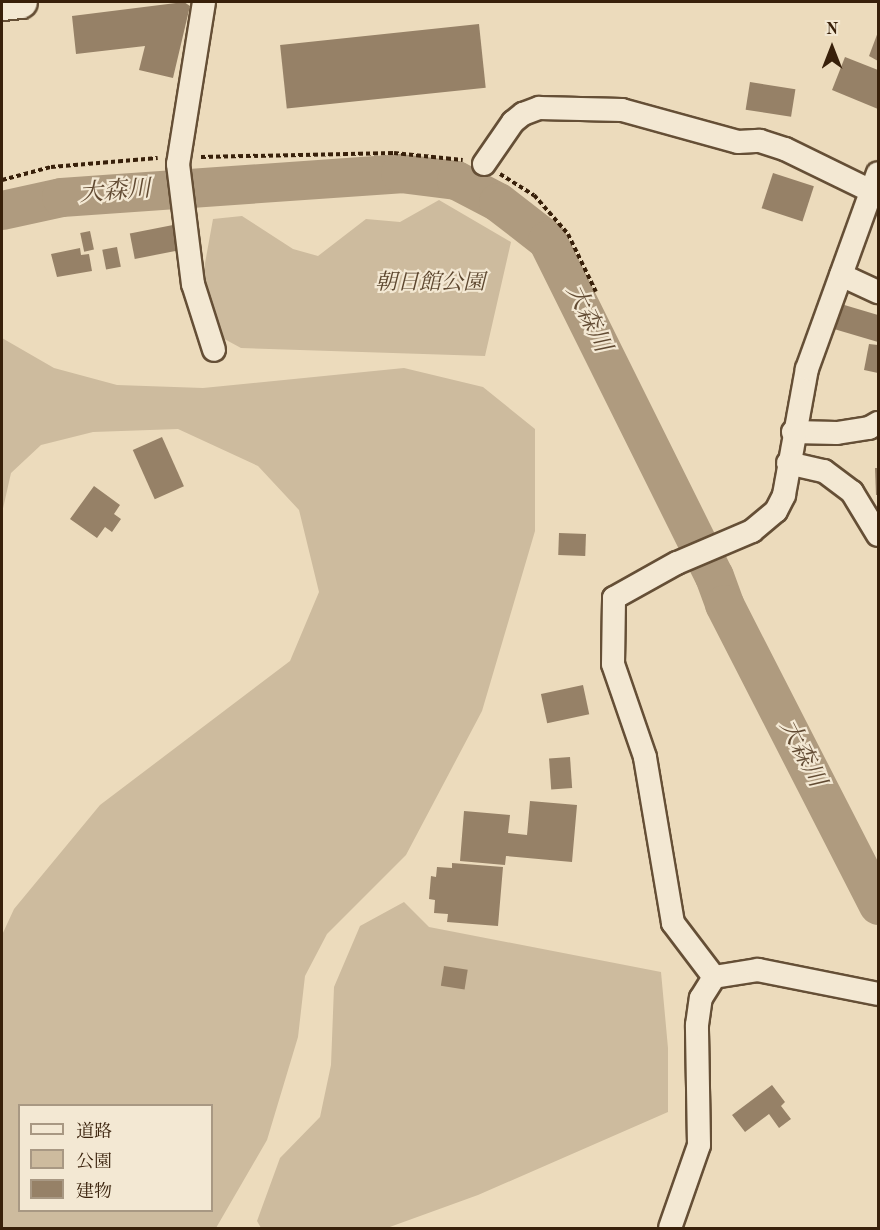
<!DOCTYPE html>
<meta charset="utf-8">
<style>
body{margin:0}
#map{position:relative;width:880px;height:1230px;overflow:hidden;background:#ecdbbc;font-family:"Old Standard TT","Noto Serif JP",serif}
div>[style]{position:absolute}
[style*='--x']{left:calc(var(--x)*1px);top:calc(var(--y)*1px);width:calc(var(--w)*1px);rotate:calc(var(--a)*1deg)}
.green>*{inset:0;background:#cdbb9e}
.river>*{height:39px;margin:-19.5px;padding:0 19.5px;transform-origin:19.5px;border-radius:19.5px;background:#af9b7f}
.building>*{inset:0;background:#968167;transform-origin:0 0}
.path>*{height:4px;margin-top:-2px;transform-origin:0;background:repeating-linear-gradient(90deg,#38200a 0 4.5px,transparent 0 7.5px)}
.roads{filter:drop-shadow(2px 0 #654f36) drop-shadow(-2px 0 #654f36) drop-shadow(0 2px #654f36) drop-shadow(0 -2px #654f36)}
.street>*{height:22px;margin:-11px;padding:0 11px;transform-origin:11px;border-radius:11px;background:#f3e8d3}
.secondary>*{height:32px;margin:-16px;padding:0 16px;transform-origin:16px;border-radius:16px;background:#f3e8d3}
span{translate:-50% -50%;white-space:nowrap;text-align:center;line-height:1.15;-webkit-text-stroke:4.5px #f3e8d3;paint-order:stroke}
.park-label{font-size:22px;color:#5d472f;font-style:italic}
.water-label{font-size:24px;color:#624b33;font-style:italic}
.frame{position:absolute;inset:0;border:3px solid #38200a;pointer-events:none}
.legend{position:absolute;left:18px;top:1104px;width:195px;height:108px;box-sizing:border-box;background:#f3e8d3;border:2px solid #a89883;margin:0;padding:8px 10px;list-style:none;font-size:18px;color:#38200a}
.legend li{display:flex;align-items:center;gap:12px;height:30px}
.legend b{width:30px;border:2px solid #a89883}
.north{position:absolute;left:802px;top:18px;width:60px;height:60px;-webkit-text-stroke:4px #f3e8d3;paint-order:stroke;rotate:0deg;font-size:16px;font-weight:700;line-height:24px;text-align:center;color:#38200a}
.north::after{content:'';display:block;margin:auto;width:21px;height:27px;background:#38200a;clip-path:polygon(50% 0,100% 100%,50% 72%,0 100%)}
</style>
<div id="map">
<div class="green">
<div style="clip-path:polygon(439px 200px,511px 242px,485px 356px,241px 348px,217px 335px,202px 280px,213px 219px,242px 216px,293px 249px,318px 256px,366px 219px,400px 222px)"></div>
<div style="clip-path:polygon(evenodd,2px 338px,54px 368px,117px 385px,203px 388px,404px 368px,483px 387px,535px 429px,535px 531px,482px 711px,406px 855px,327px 934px,305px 976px,298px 1037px,267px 1140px,216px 1228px,2px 1228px,2px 935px,14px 909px,100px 805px,290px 661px,319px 592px,299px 510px,258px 466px,178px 429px,93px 432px,41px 445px,11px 473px,2px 513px,2px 338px,20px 1106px,212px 1106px,212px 1210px,20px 1210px,20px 1106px)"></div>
<div style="clip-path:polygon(404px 902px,429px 927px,661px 972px,668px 1048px,668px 1112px,478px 1195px,387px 1228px,261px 1228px,257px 1221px,280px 1158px,320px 1117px,331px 1065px,334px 987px,360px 926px)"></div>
</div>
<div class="river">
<div style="--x:2;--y:210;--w:60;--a:-12.4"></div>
<div style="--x:61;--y:197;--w:340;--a:-4"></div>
<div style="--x:400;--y:173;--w:56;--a:7.1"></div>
<div style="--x:456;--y:180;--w:47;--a:27.6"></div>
<div style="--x:498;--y:202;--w:62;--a:37.8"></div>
<div style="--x:547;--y:240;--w:375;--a:63.6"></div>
<div style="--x:714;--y:576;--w:30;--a:70"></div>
<div style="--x:724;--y:604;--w:338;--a:62.9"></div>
</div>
<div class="building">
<div style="clip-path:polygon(184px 2px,190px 6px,173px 78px,139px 70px,145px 46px,76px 54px,72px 16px)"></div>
<div style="left:479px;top:24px;width:64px;height:200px;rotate:84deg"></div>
<div style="clip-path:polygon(878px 32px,878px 61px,869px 56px)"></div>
<div style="clip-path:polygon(845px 57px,878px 70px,878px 109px,832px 90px)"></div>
<div style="left:750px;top:82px;width:46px;height:28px;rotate:9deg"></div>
<div style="left:773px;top:173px;width:43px;height:37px;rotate:18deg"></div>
<div style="left:173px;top:225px;width:26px;height:44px;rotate:79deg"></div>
<div style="left:90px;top:231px;width:19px;height:10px;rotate:78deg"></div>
<div style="left:117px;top:247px;width:20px;height:15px;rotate:79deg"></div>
<div style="clip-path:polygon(80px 248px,81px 255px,89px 254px,92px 271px,57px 277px,51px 254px)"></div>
<div style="clip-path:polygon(841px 304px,878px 315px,878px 342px,834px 329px)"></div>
<div style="clip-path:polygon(869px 344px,878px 345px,878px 373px,864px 370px)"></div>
<div style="left:162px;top:437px;width:54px;height:32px;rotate:66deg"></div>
<div style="clip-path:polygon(875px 468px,878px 468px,878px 495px,876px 495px)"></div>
<div style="clip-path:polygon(94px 486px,120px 505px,114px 514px,121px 519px,112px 532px,105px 527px,97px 538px,70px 519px)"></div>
<div style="left:559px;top:533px;width:27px;height:22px;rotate:2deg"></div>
<div style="left:583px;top:685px;width:30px;height:43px;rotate:78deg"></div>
<div style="left:570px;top:757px;width:31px;height:21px;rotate:86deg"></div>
<div style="clip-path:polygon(530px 801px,577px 805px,572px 862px,506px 856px,505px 865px,460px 861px,464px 811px,510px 815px,508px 833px,527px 835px)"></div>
<div style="clip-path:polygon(452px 863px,503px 867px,498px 926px,447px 922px,448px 914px,434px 913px,435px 900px,429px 899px,431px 876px,436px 877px,437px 867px,452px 868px)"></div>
<div style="left:444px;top:966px;width:24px;height:20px;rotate:9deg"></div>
<div style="clip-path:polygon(772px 1085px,785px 1102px,781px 1106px,791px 1119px,779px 1128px,769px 1114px,745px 1132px,732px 1115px)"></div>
</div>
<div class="path">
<div style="--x:201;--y:157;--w:193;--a:-1.2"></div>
<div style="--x:394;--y:153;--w:69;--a:5.8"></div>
<div style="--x:500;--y:174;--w:40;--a:32"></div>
<div style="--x:534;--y:195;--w:52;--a:48.9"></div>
<div style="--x:568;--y:234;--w:64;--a:64.2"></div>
<div style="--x:2;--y:180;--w:51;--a:-14.9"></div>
<div style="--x:51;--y:167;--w:107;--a:-4.8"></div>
</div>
<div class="roads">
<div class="street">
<div style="--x:204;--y:2;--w:164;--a:99.1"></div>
<div style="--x:178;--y:164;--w:121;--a:82.9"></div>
<div style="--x:193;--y:284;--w:69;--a:72.3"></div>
<div style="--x:484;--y:164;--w:51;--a:-55.4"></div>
<div style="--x:513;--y:122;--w:13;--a:-39"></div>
<div style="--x:523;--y:114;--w:17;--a:-21"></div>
<div style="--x:539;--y:108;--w:83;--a:1.4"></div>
<div style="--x:622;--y:110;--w:120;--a:15.4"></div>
<div style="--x:738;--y:142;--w:22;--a:-3"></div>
<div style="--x:760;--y:141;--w:26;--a:18"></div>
<div style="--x:785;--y:149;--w:96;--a:26"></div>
<div style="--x:841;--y:275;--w:41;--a:24.7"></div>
<div style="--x:793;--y:432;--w:44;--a:1.3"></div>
<div style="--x:837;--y:433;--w:32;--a:-9"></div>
<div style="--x:869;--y:428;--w:10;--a:-29"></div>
<div style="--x:788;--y:463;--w:37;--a:13"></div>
<div style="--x:824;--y:471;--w:35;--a:37"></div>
<div style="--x:852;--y:492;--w:50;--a:58.8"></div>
<div style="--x:714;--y:977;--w:68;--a:-127.2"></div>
<div style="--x:673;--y:923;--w:168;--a:-99.6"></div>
<div style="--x:645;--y:757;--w:98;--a:-109"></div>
<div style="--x:613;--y:664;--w:66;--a:-89.1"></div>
<div style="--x:614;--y:598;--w:72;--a:-29.1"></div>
<div style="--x:677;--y:563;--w:82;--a:-23.1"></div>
<div style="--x:752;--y:531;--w:31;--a:-40"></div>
<div style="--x:776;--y:511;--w:18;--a:-63"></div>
<div style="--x:784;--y:495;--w:128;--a:-79.7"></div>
<div style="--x:807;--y:369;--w:208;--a:-70.1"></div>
<div style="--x:670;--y:1228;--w:88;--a:-70.7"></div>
<div style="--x:699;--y:1145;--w:120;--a:-91"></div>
<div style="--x:697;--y:1025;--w:27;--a:-82"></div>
<div style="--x:701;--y:998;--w:25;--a:-58"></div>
<div style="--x:714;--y:977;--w:45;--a:-9"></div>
<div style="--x:758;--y:970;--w:122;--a:11.3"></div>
</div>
<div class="secondary">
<div style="--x:2;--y:4;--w:19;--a:-6"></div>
</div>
</div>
<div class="park-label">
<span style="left:430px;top:284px">朝日館公園</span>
</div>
<div class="water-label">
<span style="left:115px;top:193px;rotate:-4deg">大森川</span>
<span style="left:587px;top:319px;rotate:64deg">大森川</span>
<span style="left:801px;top:754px;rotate:63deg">大森川</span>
</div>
<div class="frame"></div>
<ul class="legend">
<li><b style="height:8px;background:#f3e8d3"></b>道路</li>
<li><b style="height:16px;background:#cdbb9e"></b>公園</li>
<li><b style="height:16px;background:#968167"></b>建物</li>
</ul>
<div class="north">N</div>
</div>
